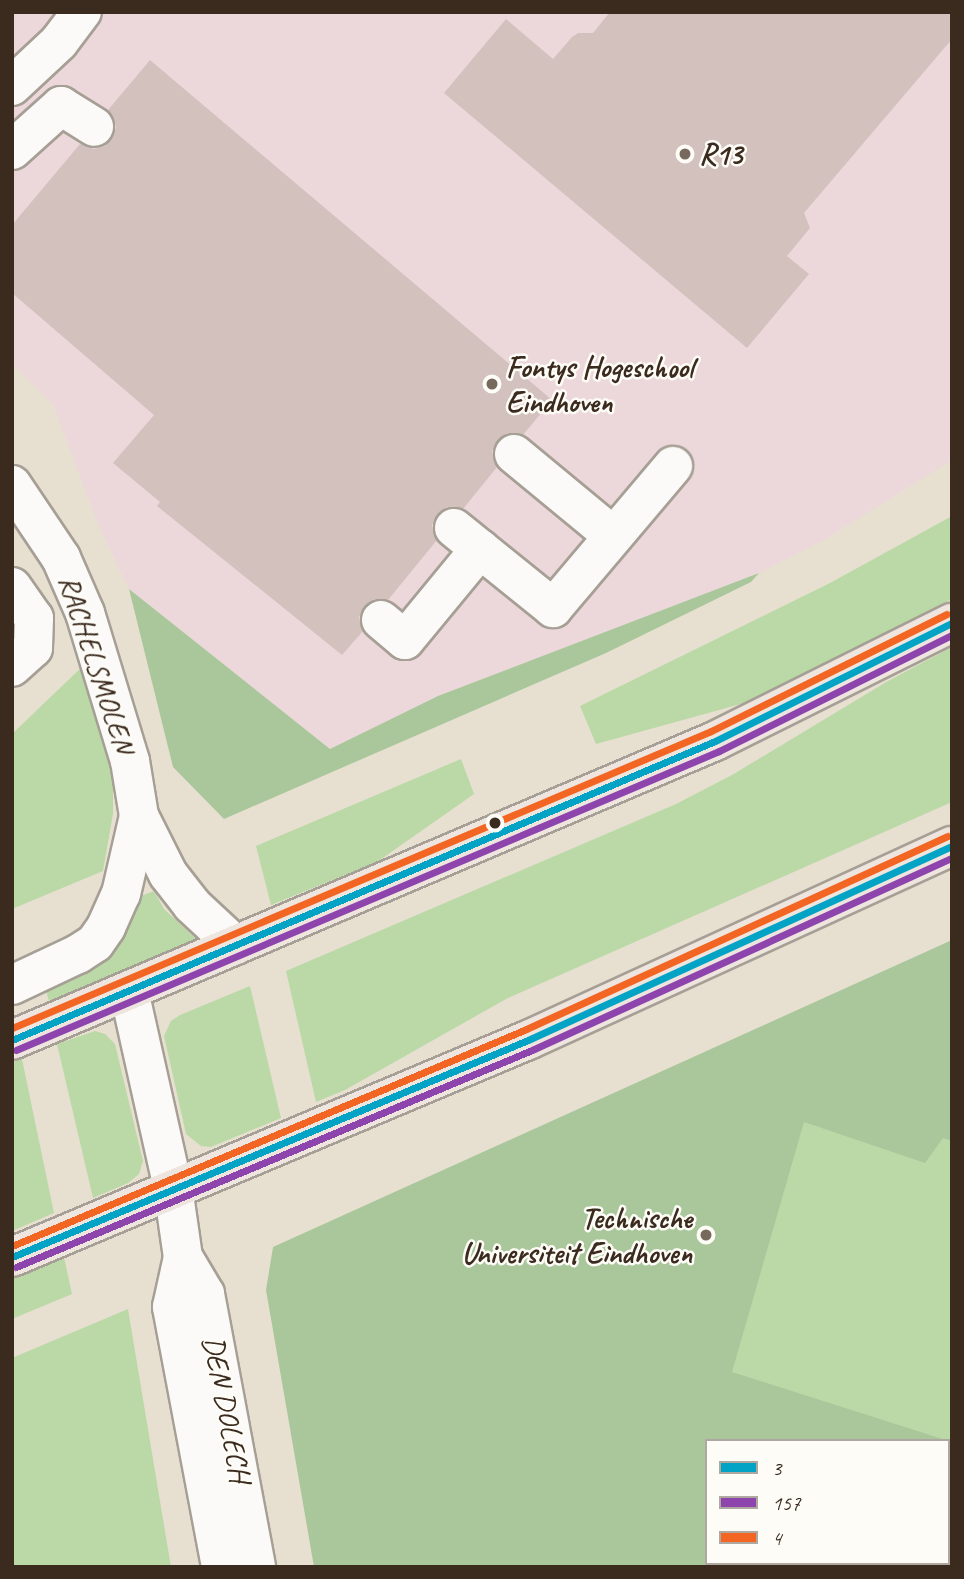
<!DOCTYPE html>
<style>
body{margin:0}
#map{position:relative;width:964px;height:1579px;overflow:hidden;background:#e7e0d0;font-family:Caveat,sans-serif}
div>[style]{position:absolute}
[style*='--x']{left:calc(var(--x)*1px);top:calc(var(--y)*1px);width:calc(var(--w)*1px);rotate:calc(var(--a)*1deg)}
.built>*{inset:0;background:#ecd7db}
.green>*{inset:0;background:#bbd8a7}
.forest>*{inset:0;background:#aac79c}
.building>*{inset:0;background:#d3c1be}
.roads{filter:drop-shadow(2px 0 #a69f95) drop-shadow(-2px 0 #a69f95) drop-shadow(0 2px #a69f95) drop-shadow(0 -2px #a69f95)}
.minor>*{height:38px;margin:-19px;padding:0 19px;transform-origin:19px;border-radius:19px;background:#fbfaf8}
.major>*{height:38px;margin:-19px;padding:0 19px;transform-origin:19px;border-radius:19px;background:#eee5de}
.bus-1>*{height:7px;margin:-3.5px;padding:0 3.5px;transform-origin:3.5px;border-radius:3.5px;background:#03a3c5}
.bus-2>*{height:7px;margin:-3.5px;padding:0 3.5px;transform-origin:3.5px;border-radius:3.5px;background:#8e44ad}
.bus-3>*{height:7px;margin:-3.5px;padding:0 3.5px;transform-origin:3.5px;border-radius:3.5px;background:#f26522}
.dots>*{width:19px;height:19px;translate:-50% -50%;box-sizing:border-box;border:4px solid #fdfcf7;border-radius:50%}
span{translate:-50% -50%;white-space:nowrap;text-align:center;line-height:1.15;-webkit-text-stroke:5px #fdfcf7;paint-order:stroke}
.poi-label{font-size:30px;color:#3b2a1e;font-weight:700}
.left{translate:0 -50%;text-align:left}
.right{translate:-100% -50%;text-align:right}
.street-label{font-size:30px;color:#3b2a1e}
.frame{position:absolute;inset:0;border:14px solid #3b2a1e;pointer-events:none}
.legend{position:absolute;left:705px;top:1439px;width:245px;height:126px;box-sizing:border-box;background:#fdfcf7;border:2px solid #afa8a0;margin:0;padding:9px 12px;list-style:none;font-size:21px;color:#3b2a1e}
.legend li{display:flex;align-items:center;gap:14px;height:35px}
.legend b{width:35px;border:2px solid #afa8a0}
</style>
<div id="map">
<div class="built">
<div style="clip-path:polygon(12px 12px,952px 12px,952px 460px,827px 538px,759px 573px,438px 696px,330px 749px,129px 589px,98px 524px,53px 404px,12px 363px)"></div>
</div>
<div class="green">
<div style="clip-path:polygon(952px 516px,952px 599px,748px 702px,596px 744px,580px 706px,830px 583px)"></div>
<div style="clip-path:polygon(952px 647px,952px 802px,506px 999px,345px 1090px,316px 1102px,286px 971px,676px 804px,732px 775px,888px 681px)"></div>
<div style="clip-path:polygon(85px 664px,113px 759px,113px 814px,103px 871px,12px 909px,12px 734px)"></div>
<div style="clip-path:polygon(461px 759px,474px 794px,377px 862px,271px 905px,256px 846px)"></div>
<div style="clip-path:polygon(154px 891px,164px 909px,196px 939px,49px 1001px,44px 983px,133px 899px)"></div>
<div style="clip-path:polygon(250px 986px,281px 1118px,211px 1147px,201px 1146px,186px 1134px,164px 1036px,171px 1021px,180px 1015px)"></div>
<div style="clip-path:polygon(952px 1014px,952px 1504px,948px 1441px,699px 1373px,743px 1120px)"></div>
<div style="clip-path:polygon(95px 1031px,105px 1034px,115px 1044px,143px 1161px,139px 1174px,128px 1183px,93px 1198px,57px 1044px)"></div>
<div style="clip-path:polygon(22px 1059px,54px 1213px,12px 1231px,12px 1063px)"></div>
<div style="clip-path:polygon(64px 1257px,72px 1294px,12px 1319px,12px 1279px)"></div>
<div style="clip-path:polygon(128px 1309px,171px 1567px,12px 1567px,12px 1358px)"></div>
</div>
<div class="forest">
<div style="clip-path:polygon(759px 573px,751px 582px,606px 653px,224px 819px,173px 767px,129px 589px,330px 749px,438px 696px)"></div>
<div style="clip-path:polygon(evenodd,952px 940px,952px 1141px,943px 1138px,925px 1163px,804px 1122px,732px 1372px,952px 1442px,952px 1567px,314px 1567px,266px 1290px,273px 1247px,952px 940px,707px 1441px,948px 1441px,948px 1563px,707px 1563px,707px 1441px)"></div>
</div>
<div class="building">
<div style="clip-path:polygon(610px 12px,952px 12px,952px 39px,804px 213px,810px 228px,787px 256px,809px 274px,747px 348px,444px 93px,506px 19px,553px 59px,572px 37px,578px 33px,593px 33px)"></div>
<div style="clip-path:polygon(150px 60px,552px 400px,523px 435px,507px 433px,498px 440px,492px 451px,497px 467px,463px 509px,447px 507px,437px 514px,432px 525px,437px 540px,388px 600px,374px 599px,364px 607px,359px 617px,363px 631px,342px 655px,157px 506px,160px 502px,113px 463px,154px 415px,12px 293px,12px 225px,80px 144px,94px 149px,105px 146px,112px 139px,116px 127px,108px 110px)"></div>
</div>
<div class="roads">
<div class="minor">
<div style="--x:12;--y:86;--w:64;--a:-43.1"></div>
<div style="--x:59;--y:42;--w:38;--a:-53"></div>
<div style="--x:12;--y:150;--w:66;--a:-41.9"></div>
<div style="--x:61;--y:106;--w:39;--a:32"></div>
<div style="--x:514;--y:454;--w:129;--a:39.6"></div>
<div style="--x:12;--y:485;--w:88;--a:56.1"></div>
<div style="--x:61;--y:558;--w:60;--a:66.4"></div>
<div style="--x:85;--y:613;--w:155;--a:73.1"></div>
<div style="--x:130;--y:761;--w:56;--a:80.7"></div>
<div style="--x:139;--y:816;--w:65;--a:63.4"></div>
<div style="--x:168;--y:874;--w:39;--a:52"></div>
<div style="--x:192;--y:905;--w:59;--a:42.9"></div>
<div style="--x:454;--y:528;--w:33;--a:39"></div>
<div style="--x:12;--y:587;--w:38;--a:55"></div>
<div style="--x:34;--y:618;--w:30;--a:92"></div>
<div style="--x:33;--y:648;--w:28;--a:138"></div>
<div style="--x:381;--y:620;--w:31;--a:40"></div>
<div style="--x:405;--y:640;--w:118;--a:-50.5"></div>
<div style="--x:480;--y:549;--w:94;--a:38.9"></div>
<div style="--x:553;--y:608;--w:186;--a:-49.8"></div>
<div style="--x:12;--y:985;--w:73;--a:-25.2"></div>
<div style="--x:78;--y:954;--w:20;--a:-33"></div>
<div style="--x:95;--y:943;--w:19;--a:-55"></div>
<div style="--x:106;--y:927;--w:36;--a:-66"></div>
<div style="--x:121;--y:894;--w:80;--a:-77"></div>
<div style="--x:129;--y:991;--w:202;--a:77.4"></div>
<div style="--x:173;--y:1188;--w:70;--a:81.8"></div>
<div style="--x:183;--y:1257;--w:43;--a:59.3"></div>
<div style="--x:205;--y:1294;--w:278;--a:79.4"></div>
<div style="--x:183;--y:1257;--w:51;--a:102.4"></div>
<div style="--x:172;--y:1307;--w:265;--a:79.3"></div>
</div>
<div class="major">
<div style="--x:12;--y:1040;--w:764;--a:-23.04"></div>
<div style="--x:715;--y:741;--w:265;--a:-26.5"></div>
<div style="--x:12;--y:1257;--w:560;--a:-22.81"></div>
<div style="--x:528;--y:1040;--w:466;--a:-24.6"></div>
</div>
</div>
<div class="bus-1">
<div style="--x:12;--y:1040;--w:764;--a:-23.04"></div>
<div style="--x:715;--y:741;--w:265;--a:-26.5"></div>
<div style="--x:12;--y:1257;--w:560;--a:-22.81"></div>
<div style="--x:528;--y:1040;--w:466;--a:-24.6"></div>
</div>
<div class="bus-2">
<div style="--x:16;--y:1050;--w:764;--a:-23.04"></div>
<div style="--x:719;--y:751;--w:260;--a:-26.5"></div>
<div style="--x:16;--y:1267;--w:560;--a:-22.81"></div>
<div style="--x:532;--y:1050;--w:462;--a:-24.6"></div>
</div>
<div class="bus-3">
<div style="--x:12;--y:1028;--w:759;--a:-23.02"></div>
<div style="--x:711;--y:731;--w:263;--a:-26.4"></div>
<div style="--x:12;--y:1246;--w:556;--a:-22.87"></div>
<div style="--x:524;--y:1030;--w:466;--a:-24.6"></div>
</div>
<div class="dots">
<div style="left:685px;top:154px;background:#776a5c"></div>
<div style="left:492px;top:384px;background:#776a5c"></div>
<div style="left:495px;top:823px;background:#3b2a1e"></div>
<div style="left:706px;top:1235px;background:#776a5c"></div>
</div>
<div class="poi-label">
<span class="left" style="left:699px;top:154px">R13</span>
<span class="left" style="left:506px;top:384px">Fontys Hogeschool<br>Eindhoven</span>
<span class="right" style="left:692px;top:1235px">Technische<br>Universiteit Eindhoven</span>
</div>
<div class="street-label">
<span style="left:97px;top:664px;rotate:72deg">RACHELSMOLEN</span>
<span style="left:227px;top:1409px;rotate:79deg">DEN DOLECH</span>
</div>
<div class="frame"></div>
<ul class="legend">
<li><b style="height:9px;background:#03a3c5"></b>3</li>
<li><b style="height:9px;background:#8e44ad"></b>157</li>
<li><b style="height:9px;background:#f26522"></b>4</li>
</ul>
</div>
